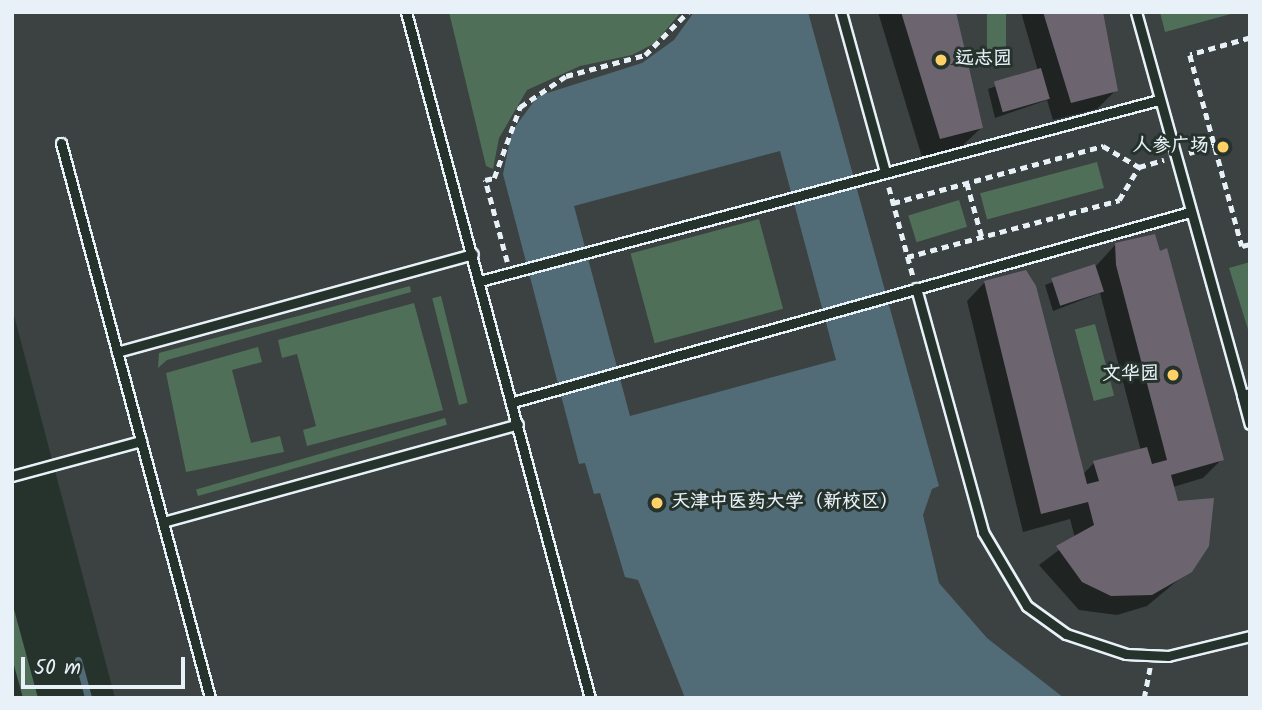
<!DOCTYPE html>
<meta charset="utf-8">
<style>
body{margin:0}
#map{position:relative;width:1262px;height:710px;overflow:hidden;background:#26332d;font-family:Kalam,"LXGW WenKai TC",sans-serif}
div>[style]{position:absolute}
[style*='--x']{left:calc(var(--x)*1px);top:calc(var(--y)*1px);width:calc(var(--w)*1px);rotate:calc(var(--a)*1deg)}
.built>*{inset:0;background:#3b4241}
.green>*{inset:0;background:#506f58;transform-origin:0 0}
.water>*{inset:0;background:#516c76}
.shadow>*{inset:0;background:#0007}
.stream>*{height:7px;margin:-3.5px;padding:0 3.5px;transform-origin:3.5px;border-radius:3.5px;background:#516c76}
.building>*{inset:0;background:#6c656f;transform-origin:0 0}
.path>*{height:4.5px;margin-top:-2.25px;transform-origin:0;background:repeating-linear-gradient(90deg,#e8f1f8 0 7px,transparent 0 12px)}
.roads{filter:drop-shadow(2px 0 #e8f1f8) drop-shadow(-2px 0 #e8f1f8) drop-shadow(0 2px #e8f1f8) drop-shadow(0 -2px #e8f1f8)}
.lane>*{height:9px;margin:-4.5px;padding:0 4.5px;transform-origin:4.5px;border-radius:4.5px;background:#26332d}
.dots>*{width:19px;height:19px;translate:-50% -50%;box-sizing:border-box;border:4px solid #26332d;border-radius:50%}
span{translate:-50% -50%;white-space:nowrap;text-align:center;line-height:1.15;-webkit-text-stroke:6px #26332d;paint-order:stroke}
.poi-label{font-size:19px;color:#e8f1f8;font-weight:700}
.left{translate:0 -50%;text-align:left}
.right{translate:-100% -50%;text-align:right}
.frame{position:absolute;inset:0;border:14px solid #e8f1f8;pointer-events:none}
.scale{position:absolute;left:21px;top:657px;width:164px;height:32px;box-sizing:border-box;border:4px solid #e8f1f8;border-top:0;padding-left:9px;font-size:21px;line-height:24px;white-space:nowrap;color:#e8f1f8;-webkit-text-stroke:5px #26332d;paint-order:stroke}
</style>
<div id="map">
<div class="built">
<div style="clip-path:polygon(12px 12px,1250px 12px,1250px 698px,115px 698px,12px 308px)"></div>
</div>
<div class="green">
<div style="clip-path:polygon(449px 12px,681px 12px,655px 43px,632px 55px,580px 66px,527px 90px,499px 138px,493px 169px,486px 166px)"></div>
<div style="left:987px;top:12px;width:19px;height:49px"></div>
<div style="clip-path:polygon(1160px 12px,1238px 12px,1165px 32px)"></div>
<div style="left:1097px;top:162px;width:27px;height:121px;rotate:75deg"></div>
<div style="left:959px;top:200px;width:28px;height:53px;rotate:73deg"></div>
<div style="left:759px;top:219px;width:93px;height:133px;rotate:75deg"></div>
<div style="clip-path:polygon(1250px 262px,1250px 336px,1229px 268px)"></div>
<div style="clip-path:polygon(410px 286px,411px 292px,167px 360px,158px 368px,159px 353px)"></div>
<div style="left:441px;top:296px;width:110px;height:9px;rotate:76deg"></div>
<div style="clip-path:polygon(414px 303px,443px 410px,307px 446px,303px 430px,316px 426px,297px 354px,282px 358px,278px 340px)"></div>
<div style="left:1095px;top:324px;width:74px;height:21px;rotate:75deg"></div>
<div style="clip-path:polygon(258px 347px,262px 362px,232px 370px,251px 443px,280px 436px,284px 452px,186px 472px,166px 373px)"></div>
<div style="left:445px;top:418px;width:7px;height:259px;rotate:74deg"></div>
<div style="clip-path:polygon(12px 602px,38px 698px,23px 698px,12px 658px)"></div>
</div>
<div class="water">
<div style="clip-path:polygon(evenodd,694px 12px,808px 12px,939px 486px,932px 489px,923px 515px,939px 583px,987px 638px,1064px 698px,685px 698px,638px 580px,625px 577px,600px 493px,594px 494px,585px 463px,579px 464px,503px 174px,512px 131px,538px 96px,642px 63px,674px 40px,694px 12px,780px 151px,836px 360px,630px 416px,574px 206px,780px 151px)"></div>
</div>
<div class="shadow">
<div style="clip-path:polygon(878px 12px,953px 12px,981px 128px,962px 146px,922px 157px)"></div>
<div style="clip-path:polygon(1021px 12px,1101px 12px,1116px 90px,1097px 109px,1053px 120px,1047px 100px,995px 118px,988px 89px,1038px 71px)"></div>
<div style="clip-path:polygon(1115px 245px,1222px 459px,1203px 478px,1173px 487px,1177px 503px,1213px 499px,1207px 545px,1190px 570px,1147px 606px,1117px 615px,1079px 610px,1039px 565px,1075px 538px,1070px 519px,1023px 532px,967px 301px,985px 282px,1083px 474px,1094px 463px,1141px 451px,1100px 293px,1053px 311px,1045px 285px,1097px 265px)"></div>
</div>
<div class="stream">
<div style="--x:78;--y:660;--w:39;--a:75"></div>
</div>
<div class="building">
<div style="clip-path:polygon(901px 12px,956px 12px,983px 128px,940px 139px)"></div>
<div style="clip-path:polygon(1043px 12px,1103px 12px,1118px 91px,1071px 103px)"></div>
<div style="left:1041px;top:68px;width:32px;height:49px;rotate:74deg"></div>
<div style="clip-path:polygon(1155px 234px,1160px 251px,1167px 248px,1224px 460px,1171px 475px,1178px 501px,1214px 498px,1209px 546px,1192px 572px,1152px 595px,1111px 596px,1082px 582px,1056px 546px,1094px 525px,1088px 502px,1041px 514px,984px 281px,1026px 270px,1036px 286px,1087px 484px,1099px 481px,1093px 461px,1147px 447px,1152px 464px,1167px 460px,1116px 265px,1115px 243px)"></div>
<div style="left:1095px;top:264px;width:29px;height:46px;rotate:72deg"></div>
</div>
<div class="path">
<div style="--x:1250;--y:38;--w:62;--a:164.2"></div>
<div style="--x:1190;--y:55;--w:198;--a:74.8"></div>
<div style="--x:1242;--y:246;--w:8;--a:-14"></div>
<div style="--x:1189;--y:153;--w:27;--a:-17"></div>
<div style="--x:967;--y:183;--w:56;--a:74.5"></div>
<div style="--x:889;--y:187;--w:92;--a:74.9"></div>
<div style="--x:893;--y:203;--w:218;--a:-15.2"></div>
<div style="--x:1103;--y:146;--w:42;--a:30.3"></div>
<div style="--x:1139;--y:167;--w:26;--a:-16"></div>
<div style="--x:907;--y:257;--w:220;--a:-15"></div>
<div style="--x:1119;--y:200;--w:39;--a:-59"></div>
<div style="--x:507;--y:262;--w:85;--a:-105"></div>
<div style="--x:485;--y:180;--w:9;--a:-13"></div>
<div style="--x:494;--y:178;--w:76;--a:-69.9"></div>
<div style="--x:520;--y:107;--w:55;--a:-34"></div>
<div style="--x:566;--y:76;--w:82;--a:-14.9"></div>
<div style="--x:645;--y:55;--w:61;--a:-45"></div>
<div style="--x:1144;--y:698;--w:31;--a:-79"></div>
</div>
<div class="roads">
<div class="lane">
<div style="--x:406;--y:12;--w:710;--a:74.99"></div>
<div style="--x:841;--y:12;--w:166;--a:74.6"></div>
<div style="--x:1136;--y:12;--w:397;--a:74.5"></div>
<div style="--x:1242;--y:395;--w:8;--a:-14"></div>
<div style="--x:61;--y:143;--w:575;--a:74.97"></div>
<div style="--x:480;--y:281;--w:703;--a:-14.93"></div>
<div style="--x:916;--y:288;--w:253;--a:74.6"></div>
<div style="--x:983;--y:532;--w:86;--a:59.3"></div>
<div style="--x:1027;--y:606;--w:48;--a:35.7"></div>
<div style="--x:1066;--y:634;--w:63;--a:18.4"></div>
<div style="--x:1126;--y:654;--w:42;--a:2.7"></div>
<div style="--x:1168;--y:656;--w:84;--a:-13.7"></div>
<div style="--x:117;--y:352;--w:369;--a:-15.4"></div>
<div style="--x:1242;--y:395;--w:30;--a:75"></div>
<div style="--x:513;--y:402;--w:703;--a:-15.68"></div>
<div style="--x:12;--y:476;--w:134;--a:-15.2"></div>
<div style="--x:163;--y:522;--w:368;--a:-15.4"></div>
</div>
</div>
<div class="dots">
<div style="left:941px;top:60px;background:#ffd166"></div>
<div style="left:1223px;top:147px;background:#ffd166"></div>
<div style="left:1173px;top:375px;background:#ffd166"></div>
<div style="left:657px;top:503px;background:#ffd166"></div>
</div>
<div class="poi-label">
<span class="left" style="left:955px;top:60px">远志园</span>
<span class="right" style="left:1209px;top:147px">人参广场</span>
<span class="right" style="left:1159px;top:375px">文华园</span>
<span class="left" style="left:671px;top:503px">天津中医药大学（新校区）</span>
</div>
<div class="frame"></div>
<div class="scale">50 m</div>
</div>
